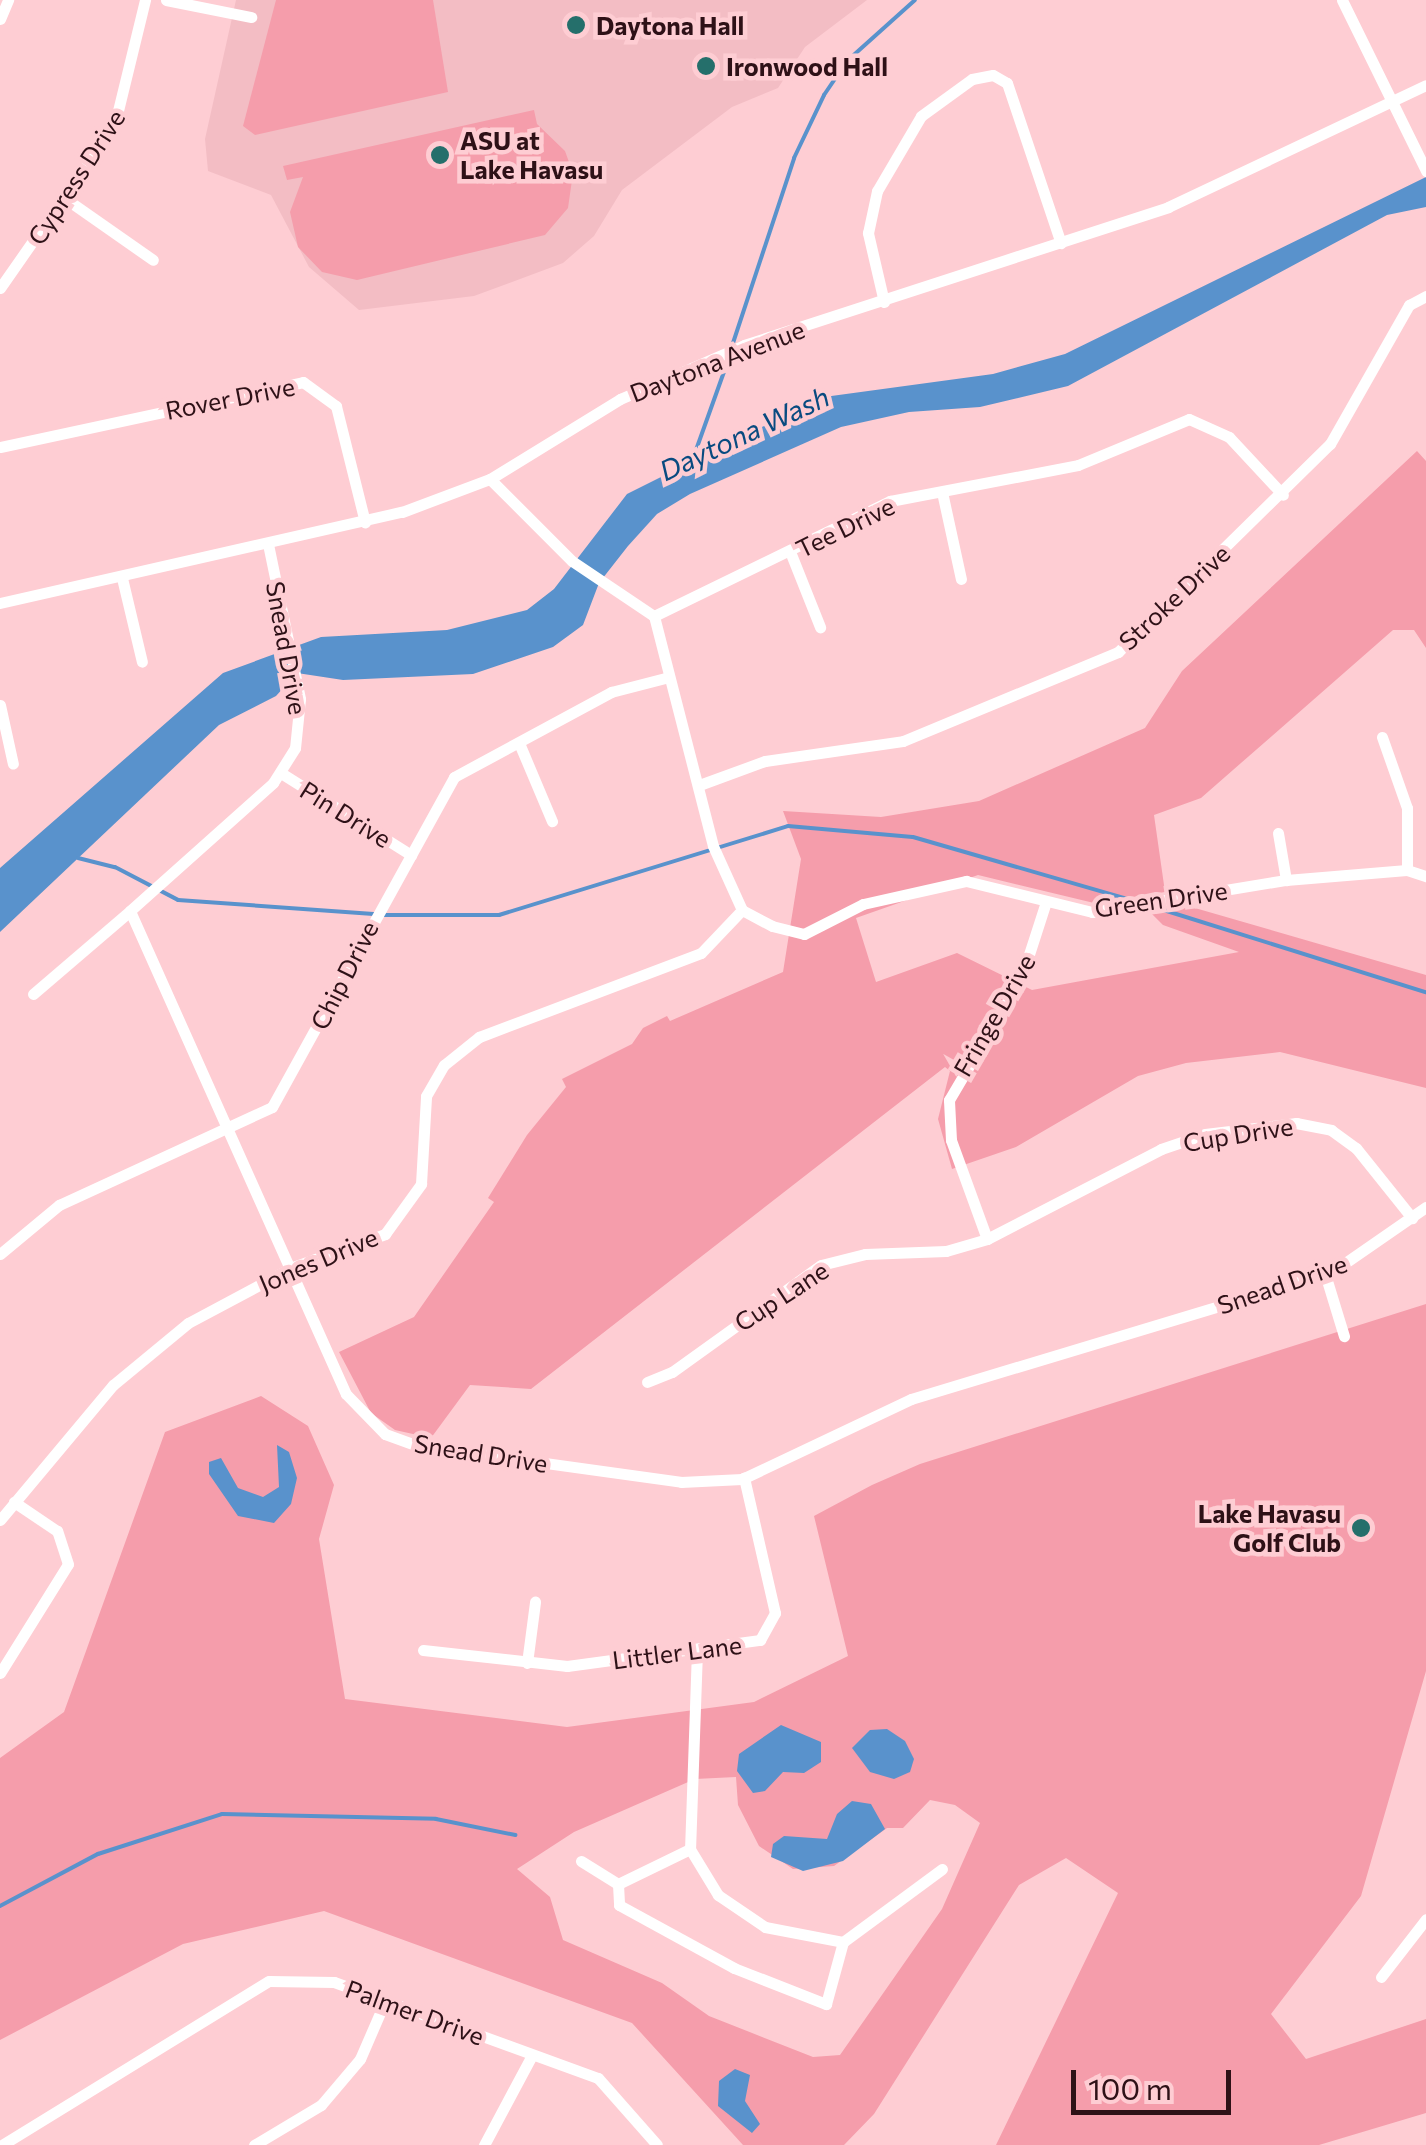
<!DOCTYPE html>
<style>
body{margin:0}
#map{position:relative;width:1426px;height:2145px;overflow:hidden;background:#fecdd3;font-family:Commissioner,sans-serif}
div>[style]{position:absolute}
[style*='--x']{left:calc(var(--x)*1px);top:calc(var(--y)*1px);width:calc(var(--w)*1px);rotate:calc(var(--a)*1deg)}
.built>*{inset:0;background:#f3bdc4}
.green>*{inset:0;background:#f59dab}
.water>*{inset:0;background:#5992cc}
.stream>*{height:4px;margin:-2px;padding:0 2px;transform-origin:2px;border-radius:2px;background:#5992cc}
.minor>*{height:11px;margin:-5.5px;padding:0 5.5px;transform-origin:5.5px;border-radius:5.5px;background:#fff}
.dots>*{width:28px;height:28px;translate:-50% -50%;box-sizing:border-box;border:5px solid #fecdd3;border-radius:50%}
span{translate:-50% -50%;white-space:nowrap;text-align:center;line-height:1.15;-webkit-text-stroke:9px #fecdd3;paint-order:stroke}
.poi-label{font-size:25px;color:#2e1117;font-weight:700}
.left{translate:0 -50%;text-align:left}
.right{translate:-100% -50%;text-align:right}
.street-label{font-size:25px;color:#2e1117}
.water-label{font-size:28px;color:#094b80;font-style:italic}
.scale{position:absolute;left:1071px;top:2070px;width:160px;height:45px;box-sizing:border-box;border:5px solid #2e1117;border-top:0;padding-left:12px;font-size:30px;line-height:35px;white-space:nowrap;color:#2e1117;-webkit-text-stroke:8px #fecdd3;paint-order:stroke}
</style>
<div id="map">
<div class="built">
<div style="clip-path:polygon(236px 0,867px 0,805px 47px,778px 88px,732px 107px,622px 190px,594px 236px,563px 263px,474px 296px,359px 310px,309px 267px,271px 195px,208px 171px,205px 139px)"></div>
</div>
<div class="green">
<div style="clip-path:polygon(276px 0,433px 0,448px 92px,255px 135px,243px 126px)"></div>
<div style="clip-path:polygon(534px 110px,537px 124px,565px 151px,573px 173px,568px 208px,545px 235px,357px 280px,322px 272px,298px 247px,290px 212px,303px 177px,287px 180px,283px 166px)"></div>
<div style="clip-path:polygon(1417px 451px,1426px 461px,1426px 648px,1414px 630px,1393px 630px,1201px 798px,1154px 815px,1165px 892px,1094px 903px,978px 875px,856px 918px,876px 982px,957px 953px,1032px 990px,1239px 952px,1163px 925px,1150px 912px,1188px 906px,1426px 975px,1426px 1088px,1280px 1052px,1186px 1063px,1138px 1076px,1016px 1147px,952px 1169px,938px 1119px,950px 1071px,945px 1067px,531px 1389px,470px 1385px,431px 1438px,395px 1430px,371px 1413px,339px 1352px,414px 1317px,494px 1202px,488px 1198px,527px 1135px,566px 1087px,562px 1079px,632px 1044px,643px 1028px,667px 1016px,670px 1021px,783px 972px,801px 859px,783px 811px,881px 817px,979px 801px,1145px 728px,1182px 671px)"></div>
<div style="clip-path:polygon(evenodd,1426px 1304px,1426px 1671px,1361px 1896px,1271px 2014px,1306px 2059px,1426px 2019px,1426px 2113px,1319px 2145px,996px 2145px,1118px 1893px,1066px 1858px,1019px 1885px,874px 2114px,844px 2145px,743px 2145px,632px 2023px,324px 1911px,183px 1944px,0 2040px,0 1758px,64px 1712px,165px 1432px,261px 1396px,308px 1426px,334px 1485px,319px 1539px,345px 1699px,567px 1727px,754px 1702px,848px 1656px,814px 1516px,872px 1485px,920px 1464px,1426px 1304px,736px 1777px,738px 1805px,759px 1846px,793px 1869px,834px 1866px,887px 1828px,903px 1828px,930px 1800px,955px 1805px,980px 1823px,942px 1909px,840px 2055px,813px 2057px,709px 2016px,662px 1983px,563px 1940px,550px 1897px,517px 1869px,574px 1832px,695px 1779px,736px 1777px)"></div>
</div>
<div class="water">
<div style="clip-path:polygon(1426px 177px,1426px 207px,1387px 215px,1068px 386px,980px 407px,909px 412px,841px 427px,690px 494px,657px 514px,628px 546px,599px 583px,583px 625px,553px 647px,473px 674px,343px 680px,297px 673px,276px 696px,219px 725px,0 932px,0 868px,223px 673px,321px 637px,447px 630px,527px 610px,554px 589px,627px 494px,725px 445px,824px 397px,993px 374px,1065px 354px)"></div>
<div style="clip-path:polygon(277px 1445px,289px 1452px,297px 1478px,291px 1504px,274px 1523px,238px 1516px,209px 1474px,209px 1462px,221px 1458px,238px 1488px,263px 1497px,279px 1487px)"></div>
<div style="clip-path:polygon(781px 1725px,821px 1742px,821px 1762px,804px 1773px,783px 1772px,765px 1791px,753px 1793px,737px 1771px,739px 1754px)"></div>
<div style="clip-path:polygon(887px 1729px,905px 1741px,914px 1759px,910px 1772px,894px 1779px,870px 1772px,852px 1748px,870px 1730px)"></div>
<div style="clip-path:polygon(852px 1801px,871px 1804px,885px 1829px,843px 1861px,803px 1871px,771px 1857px,773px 1844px,784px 1836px,827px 1839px,837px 1814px)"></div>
<div style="clip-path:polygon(735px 2069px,750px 2075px,745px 2101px,760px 2124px,752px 2133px,718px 2106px,719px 2081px)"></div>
</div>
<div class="stream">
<div style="--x:732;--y:346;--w:198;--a:-71.7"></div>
<div style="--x:794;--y:158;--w:70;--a:-64.5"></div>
<div style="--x:824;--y:95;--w:41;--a:-55.9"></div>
<div style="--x:847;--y:61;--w:91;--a:-41.9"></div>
<div style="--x:691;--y:464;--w:116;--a:-70.3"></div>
<div style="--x:78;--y:858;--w:38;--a:14"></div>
<div style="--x:115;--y:867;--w:71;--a:27.6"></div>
<div style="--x:178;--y:900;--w:196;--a:4.1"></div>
<div style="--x:1154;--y:907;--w:285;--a:17.4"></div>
<div style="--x:383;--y:915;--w:116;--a:0"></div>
<div style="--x:499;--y:915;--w:302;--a:-17.1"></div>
<div style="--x:788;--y:826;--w:125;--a:5"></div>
<div style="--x:913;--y:837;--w:231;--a:16.1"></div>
<div style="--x:0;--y:1906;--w:111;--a:-28"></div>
<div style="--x:98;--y:1854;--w:130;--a:-17.9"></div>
<div style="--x:222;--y:1814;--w:214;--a:1.3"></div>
<div style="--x:436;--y:1819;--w:81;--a:11.4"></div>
</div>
<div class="minor">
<div style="--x:166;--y:0;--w:87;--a:11.3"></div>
<div style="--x:1342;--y:0;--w:191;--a:63.8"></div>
<div style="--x:0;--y:19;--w:21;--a:-67"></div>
<div style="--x:66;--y:199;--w:106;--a:35"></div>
<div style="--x:0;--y:288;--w:201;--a:-55.1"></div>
<div style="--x:115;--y:123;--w:127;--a:-76.3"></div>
<div style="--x:884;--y:302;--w:71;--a:-103.1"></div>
<div style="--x:868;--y:233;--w:43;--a:-77.9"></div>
<div style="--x:877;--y:191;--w:87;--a:-59.6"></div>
<div style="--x:921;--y:116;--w:63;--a:-36"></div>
<div style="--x:972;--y:79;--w:21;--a:-11"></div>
<div style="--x:993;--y:75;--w:16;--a:30"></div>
<div style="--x:1007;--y:83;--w:169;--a:71.4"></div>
<div style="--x:0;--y:447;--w:310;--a:-12.1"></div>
<div style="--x:303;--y:382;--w:41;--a:36"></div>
<div style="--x:336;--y:406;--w:120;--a:76"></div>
<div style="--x:490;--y:479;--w:116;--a:45"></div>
<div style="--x:572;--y:561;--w:99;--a:33.9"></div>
<div style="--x:942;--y:492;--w:89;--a:77.7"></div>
<div style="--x:268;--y:544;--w:158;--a:78.3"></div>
<div style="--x:300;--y:699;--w:49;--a:95.8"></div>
<div style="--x:295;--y:748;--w:41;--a:122.2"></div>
<div style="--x:273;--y:783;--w:192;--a:138.2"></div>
<div style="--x:130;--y:911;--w:529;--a:65.91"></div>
<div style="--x:346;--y:1394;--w:56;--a:45.7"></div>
<div style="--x:385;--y:1434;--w:33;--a:20"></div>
<div style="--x:416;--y:1445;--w:268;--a:7.9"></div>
<div style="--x:681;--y:1482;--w:61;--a:-2.8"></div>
<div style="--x:742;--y:1479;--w:187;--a:-25.3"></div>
<div style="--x:911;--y:1399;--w:440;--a:-16.8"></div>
<div style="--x:1332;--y:1272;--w:114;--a:-34.7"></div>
<div style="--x:791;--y:554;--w:79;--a:68.3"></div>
<div style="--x:122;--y:578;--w:86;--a:76.6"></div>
<div style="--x:0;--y:603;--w:412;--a:-12.8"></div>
<div style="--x:402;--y:512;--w:94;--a:-20.6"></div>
<div style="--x:490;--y:479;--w:153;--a:-31.6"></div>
<div style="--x:620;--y:399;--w:135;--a:-23.5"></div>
<div style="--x:744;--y:345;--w:446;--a:-18"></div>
<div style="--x:1168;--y:207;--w:285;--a:-25.3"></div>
<div style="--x:654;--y:616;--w:237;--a:75.6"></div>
<div style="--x:713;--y:846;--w:70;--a:65.6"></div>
<div style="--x:742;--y:910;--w:34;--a:28"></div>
<div style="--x:772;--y:926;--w:33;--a:14"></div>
<div style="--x:804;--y:934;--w:66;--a:-27"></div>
<div style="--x:863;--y:904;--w:106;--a:-12.6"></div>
<div style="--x:966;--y:881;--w:130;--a:13.8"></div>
<div style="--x:1092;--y:912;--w:197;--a:-9.4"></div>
<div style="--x:1286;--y:880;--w:121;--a:-4.7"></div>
<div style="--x:1407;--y:870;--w:20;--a:18"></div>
<div style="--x:654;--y:616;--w:263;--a:-26"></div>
<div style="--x:890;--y:501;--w:191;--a:-10.8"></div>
<div style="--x:1078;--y:465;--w:120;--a:-22.5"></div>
<div style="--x:1189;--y:419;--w:44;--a:24.2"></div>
<div style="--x:1229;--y:437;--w:79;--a:47"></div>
<div style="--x:0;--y:705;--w:60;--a:77.6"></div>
<div style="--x:1382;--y:737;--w:75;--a:70.6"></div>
<div style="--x:1407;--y:808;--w:62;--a:90"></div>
<div style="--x:519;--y:743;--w:85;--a:67.1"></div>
<div style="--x:281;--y:773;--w:154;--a:32.2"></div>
<div style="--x:702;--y:784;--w:67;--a:-20.1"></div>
<div style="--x:765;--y:761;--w:139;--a:-8.2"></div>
<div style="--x:903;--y:741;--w:233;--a:-22.5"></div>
<div style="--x:1118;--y:652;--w:297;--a:-44.5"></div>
<div style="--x:1330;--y:444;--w:160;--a:-60.4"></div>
<div style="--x:1409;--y:305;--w:19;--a:-28"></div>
<div style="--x:1278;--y:833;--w:48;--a:80.3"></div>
<div style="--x:33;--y:994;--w:128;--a:-40.6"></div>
<div style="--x:987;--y:1239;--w:105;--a:-110"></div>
<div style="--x:951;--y:1140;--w:40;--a:-92.9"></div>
<div style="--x:949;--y:1100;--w:144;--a:-59.5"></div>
<div style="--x:1022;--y:976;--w:75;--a:-72.1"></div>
<div style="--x:0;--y:1254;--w:77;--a:-39.7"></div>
<div style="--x:59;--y:1205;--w:234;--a:-24.7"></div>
<div style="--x:272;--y:1107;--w:377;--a:-61.1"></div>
<div style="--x:454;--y:777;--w:179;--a:-28.4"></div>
<div style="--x:611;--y:692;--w:56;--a:-14.5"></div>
<div style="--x:1325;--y:1274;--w:65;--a:73"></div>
<div style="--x:647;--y:1382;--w:27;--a:-22"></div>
<div style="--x:672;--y:1372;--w:183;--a:-35.7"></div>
<div style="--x:821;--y:1265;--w:45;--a:-14"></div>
<div style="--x:865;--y:1254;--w:81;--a:-2.1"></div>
<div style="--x:946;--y:1251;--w:43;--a:-16.3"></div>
<div style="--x:987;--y:1239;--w:196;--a:-27.3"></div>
<div style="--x:1161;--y:1149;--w:46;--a:-18.8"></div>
<div style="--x:1205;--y:1134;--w:92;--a:-6.9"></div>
<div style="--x:1296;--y:1123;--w:36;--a:11"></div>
<div style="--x:1331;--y:1130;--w:31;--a:36"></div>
<div style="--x:1356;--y:1148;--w:90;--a:51.3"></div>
<div style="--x:0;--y:1520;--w:176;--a:-50.1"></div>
<div style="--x:113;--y:1385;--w:97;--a:-39.6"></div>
<div style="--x:188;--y:1323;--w:119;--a:-28.1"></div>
<div style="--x:293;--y:1267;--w:98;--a:-19.7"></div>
<div style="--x:385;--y:1234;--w:62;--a:-54.2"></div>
<div style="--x:421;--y:1184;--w:88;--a:-86.7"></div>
<div style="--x:426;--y:1096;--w:36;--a:-60"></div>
<div style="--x:444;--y:1065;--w:45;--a:-38.7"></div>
<div style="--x:479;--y:1037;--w:237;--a:-20.7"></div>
<div style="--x:701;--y:953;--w:59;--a:-46.4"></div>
<div style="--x:423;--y:1650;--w:145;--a:6.3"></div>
<div style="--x:567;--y:1666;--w:195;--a:-7.7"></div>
<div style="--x:760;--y:1640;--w:31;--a:-61"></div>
<div style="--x:775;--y:1613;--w:139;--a:-102.9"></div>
<div style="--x:697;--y:1650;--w:199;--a:92"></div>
<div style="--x:690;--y:1849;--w:54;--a:58.7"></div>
<div style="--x:718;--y:1895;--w:57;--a:34.2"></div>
<div style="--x:765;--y:1927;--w:79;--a:10.9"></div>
<div style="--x:527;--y:1663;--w:62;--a:-82.5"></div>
<div style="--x:0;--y:1673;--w:128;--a:-58"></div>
<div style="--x:68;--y:1564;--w:35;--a:-108"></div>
<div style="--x:57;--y:1531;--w:52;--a:-146"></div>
<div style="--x:581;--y:1861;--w:44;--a:31.9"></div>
<div style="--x:618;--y:1884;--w:21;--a:87"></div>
<div style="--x:619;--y:1905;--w:131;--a:28.7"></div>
<div style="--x:734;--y:1968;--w:99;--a:21.4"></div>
<div style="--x:826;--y:2004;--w:64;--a:-74.7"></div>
<div style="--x:618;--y:1884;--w:80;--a:-25.9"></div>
<div style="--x:843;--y:1942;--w:123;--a:-36.4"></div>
<div style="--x:1381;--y:1977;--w:73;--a:-52.2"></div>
<div style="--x:2;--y:2145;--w:313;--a:-31.6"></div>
<div style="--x:269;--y:1981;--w:65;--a:0.9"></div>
<div style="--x:334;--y:1982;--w:281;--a:20"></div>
<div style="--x:598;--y:2078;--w:89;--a:48.6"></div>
<div style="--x:254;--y:2145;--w:78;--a:-30.8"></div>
<div style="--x:321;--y:2105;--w:60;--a:-49.7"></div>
<div style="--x:360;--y:2059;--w:65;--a:-66.6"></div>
<div style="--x:484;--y:2145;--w:100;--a:-61.9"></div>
</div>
<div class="dots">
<div style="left:576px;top:25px;background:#256f6b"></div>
<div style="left:706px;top:66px;background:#256f6b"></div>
<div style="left:440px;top:155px;background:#256f6b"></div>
<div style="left:1361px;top:1528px;background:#256f6b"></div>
</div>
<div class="poi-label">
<span class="left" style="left:596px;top:25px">Daytona Hall</span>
<span class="left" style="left:726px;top:66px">Ironwood Hall</span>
<span class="left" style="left:460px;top:155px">ASU at<br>Lake Havasu</span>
<span class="right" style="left:1341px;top:1528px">Lake Havasu<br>Golf Club</span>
</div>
<div class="street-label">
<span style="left:76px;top:177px;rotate:-57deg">Cypress Drive</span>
<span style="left:717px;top:361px;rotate:-21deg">Daytona Avenue</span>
<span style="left:230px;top:398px;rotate:-11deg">Rover Drive</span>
<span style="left:845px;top:527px;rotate:-26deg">Tee Drive</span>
<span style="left:1174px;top:597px;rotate:-43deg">Stroke Drive</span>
<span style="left:287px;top:648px;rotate:80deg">Snead Drive</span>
<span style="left:346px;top:814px;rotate:32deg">Pin Drive</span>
<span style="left:1161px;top:899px;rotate:-8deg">Green Drive</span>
<span style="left:344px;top:975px;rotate:-63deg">Chip Drive</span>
<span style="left:994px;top:1015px;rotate:-60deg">Fringe Drive</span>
<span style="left:1238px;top:1134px;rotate:-9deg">Cup Drive</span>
<span style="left:318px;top:1260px;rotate:-23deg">Jones Drive</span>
<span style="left:1282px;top:1284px;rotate:-19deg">Snead Drive</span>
<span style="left:781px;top:1296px;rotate:-33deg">Cup Lane</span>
<span style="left:481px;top:1453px;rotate:9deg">Snead Drive</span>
<span style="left:677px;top:1652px;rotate:-7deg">Littler Lane</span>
<span style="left:415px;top:2012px;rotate:20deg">Palmer Drive</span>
</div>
<div class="water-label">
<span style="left:744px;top:433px;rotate:-25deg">Daytona Wash</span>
</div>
<div class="scale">100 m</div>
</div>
